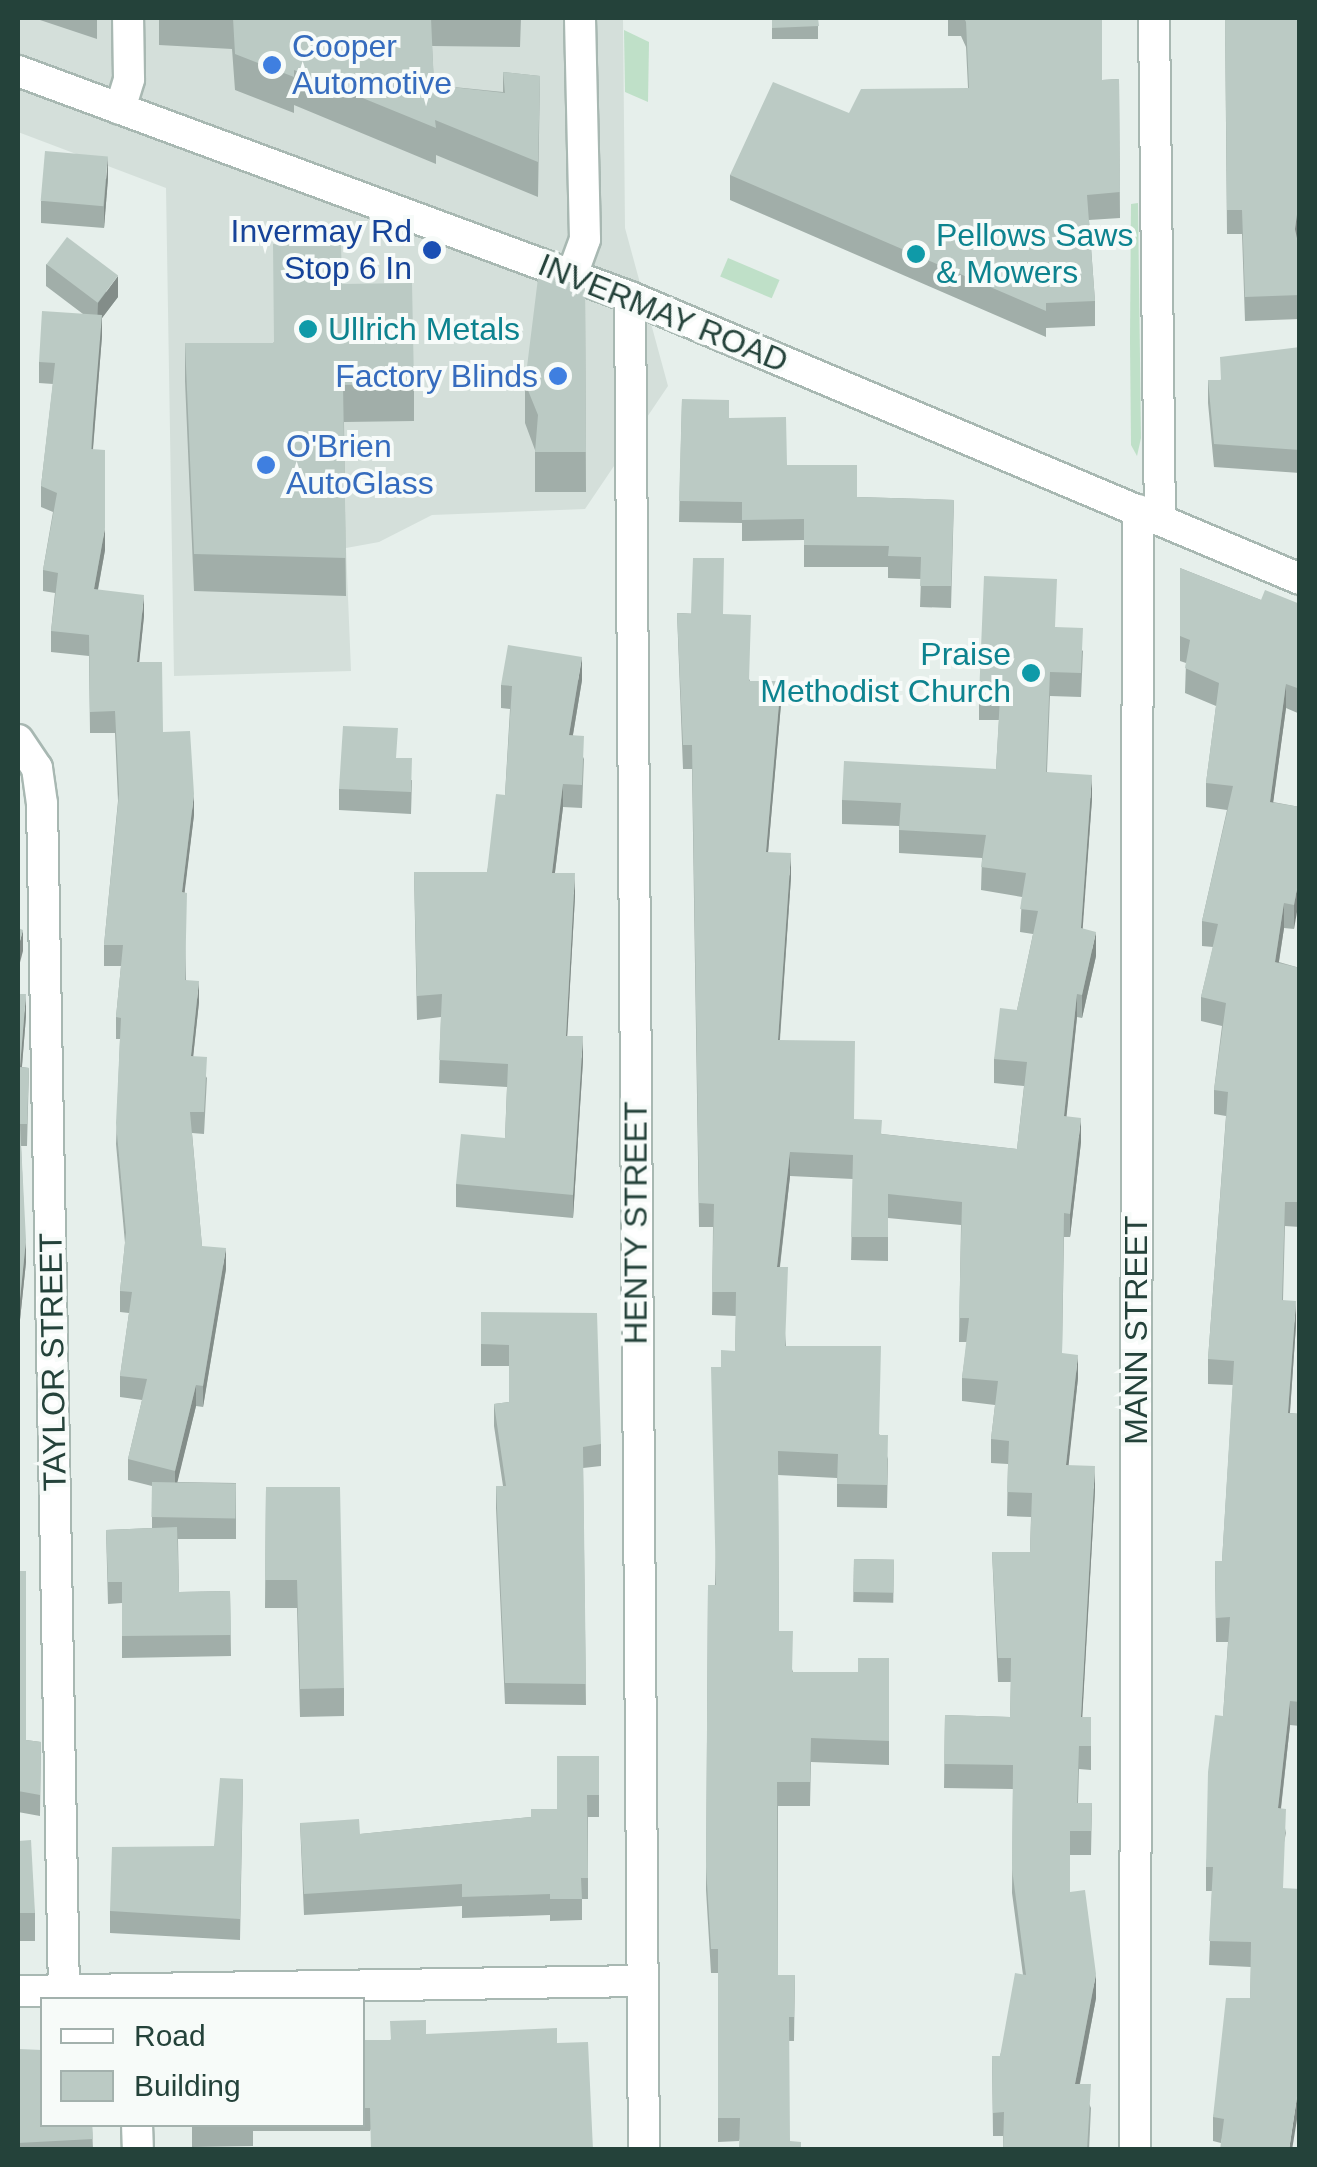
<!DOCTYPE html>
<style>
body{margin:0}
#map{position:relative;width:1317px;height:2167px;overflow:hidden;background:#e6efeb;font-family:Arial,sans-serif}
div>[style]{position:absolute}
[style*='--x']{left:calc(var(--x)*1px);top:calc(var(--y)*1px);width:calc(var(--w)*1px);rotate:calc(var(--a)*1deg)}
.built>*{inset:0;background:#d4dfda}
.green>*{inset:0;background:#bfe0c8;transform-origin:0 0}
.roads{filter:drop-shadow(2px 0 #a8b8b2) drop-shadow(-2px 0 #a8b8b2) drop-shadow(0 2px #a8b8b2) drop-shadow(0 -2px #a8b8b2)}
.street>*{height:30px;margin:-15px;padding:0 15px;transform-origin:15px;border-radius:15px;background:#fff}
.secondary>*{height:30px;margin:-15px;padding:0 15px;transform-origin:15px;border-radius:15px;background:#fff}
.wall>*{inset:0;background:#a1aea9;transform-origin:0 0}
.shaded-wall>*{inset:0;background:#838d89}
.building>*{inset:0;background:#bbcac4;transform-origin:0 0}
.dots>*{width:28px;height:28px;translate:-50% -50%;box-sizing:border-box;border:5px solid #f7fbf9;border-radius:50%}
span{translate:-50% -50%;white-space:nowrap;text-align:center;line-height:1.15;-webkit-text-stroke:8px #f7fbf9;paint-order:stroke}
.shop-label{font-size:32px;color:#366cbe}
.left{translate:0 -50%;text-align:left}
.right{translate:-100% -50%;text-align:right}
.transit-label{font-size:32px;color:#164399}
.culture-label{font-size:32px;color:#0d838f}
.street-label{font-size:32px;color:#24423a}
.frame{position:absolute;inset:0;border:20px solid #24423a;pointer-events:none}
.legend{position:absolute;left:40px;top:1997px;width:325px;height:130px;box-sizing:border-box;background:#f7fbf9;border:2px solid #a3b1ad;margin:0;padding:12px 18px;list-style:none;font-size:30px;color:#24423a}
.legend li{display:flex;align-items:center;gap:20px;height:50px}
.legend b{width:50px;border:2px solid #a3b1ad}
</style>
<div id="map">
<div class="built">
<div style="clip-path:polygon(18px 18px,623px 18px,625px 228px,668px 386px,585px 509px,432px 515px,379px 542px,346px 548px,351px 671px,174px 676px,166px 188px,18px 132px)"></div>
</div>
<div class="green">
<div style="clip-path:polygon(624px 30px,649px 42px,648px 102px,625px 92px)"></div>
<div style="clip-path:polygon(1138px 203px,1141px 438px,1137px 456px,1131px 445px,1130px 341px,1131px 204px)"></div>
<div style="left:728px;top:258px;width:56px;height:20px;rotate:23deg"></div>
</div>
<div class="roads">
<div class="street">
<div style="--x:1154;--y:18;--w:502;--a:89.32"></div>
<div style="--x:120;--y:109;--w:31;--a:-73"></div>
<div style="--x:129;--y:79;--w:61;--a:-90.9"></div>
<div style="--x:572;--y:275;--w:38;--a:-70"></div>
<div style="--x:585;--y:239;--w:221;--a:-91.3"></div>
<div style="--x:630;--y:297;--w:1853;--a:89.57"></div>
<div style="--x:18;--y:740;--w:34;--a:56"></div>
<div style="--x:37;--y:768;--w:36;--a:82"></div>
<div style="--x:42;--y:804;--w:1186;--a:88.94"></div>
<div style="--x:18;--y:1991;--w:624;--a:-0.92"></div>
<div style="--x:137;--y:2124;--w:26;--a:88"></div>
<div style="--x:1135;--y:2150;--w:1640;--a:-89.9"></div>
</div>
<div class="secondary">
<div style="--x:18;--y:71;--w:652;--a:20.27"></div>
<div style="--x:630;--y:297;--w:727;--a:22.83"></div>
</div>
</div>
<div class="wall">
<div style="clip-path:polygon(34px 18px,97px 18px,97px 39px)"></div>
<div style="clip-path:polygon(159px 18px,521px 18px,520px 47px,432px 46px,434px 85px,503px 92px,503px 72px,540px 76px,538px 197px,436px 155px,436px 164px,294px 105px,294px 113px,235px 90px,232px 49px,159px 45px)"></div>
<div style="left:772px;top:18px;width:46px;height:21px"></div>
<div style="clip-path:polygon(948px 18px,1102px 18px,1102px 80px,1119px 79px,1120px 218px,1089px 220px,1095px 301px,1095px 326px,1046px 328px,1046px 337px,730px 200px,730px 175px,849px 113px,968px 88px,966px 47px,961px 36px,948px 36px)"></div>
<div style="clip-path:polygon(1225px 18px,1300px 18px,1300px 216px,1297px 238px,1300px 252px,1300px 319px,1245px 321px,1242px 234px,1227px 234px)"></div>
<div style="clip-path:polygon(108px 178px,104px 228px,41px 223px,41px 201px)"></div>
<div style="clip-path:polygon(46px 264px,118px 297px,102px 318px,102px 336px,93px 450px,105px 550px,98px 590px,144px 616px,139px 662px,163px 732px,194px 815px,184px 893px,186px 980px,199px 1002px,193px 1056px,207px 1078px,204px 1134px,192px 1133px,202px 1246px,226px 1269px,203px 1407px,196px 1406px,177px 1482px,236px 1483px,236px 1539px,178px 1539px,179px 1592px,230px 1591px,231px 1656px,122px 1658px,122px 1603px,108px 1604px,106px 1530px,152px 1528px,152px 1486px,128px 1480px,128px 1459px,142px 1400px,120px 1397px,120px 1376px,129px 1313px,120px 1312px,120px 1291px,125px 1243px,116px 1144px,120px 1039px,116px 1039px,116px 1017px,121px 966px,104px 966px,104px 945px,118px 801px,115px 733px,90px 733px,89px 656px,51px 652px,51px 631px,55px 593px,43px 591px,43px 570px,53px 512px,41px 507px,41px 486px,53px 384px,39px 383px,39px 362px,83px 314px,46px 286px)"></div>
<div style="clip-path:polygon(342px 284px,414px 383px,414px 421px,344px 422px,346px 596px,194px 591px,185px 381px,185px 343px,273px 343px)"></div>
<div style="clip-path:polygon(585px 288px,586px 492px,535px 492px,535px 450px,525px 423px,525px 383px)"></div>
<div style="clip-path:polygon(1300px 347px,1300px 473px,1214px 467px,1208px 403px,1208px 380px,1220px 380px)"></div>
<div style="clip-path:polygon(682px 399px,729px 418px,787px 465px,857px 497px,954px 500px,951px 608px,920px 607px,921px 579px,888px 578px,888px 567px,804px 567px,804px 540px,742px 541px,742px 523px,679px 522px)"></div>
<div style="clip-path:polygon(1180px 568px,1261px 600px,1300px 604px,1300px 714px,1286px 708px,1273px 802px,1300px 807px,1294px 929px,1284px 928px,1279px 962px,1300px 968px,1300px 1227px,1285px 1226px,1283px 1300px,1296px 1325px,1290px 1413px,1300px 1414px,1300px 1726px,1290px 1725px,1281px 1809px,1286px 1833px,1221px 2143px,1213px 2141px,1213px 2117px,1250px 1998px,1251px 1967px,1209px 1965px,1212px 1891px,1206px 1891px,1206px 1867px,1223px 1716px,1228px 1642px,1216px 1642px,1215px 1561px,1222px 1561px,1233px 1385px,1208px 1384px,1208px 1359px,1226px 1116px,1214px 1114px,1214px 1090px,1222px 1026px,1201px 1021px,1201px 997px,1213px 947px,1202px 946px,1202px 921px,1227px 810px,1206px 807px,1206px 783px,1216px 706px,1185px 693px,1186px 663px,1180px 661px)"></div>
<div style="clip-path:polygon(677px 613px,723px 615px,750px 681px,781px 704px,768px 852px,791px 877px,780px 1040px,854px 1119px,882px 1134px,1017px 1149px,1024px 1086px,994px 1083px,994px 1059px,1017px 1010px,1033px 934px,1020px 932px,1022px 897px,981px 890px,982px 858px,899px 853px,899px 826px,842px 824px,842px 800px,996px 769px,999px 720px,979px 720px,979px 696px,1056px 627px,1083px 651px,1081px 697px,1050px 696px,1047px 772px,1092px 799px,1082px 929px,1096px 956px,1082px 1018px,1077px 1017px,1066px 1116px,1081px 1142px,1070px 1237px,1064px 1237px,1062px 1353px,1078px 1378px,1068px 1465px,1095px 1490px,1082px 1717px,1091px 1717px,1091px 1770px,1079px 1769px,1078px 1803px,1092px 1803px,1091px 1855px,1070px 1855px,1070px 1892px,1096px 1998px,1080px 2084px,1091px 2108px,1089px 2150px,1003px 2150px,1003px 2136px,993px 2136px,992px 2056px,1000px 2056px,1023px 1975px,1012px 1893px,1013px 1789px,944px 1788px,945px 1715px,1010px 1717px,1011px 1682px,998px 1682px,992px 1552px,1030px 1552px,1031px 1517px,1007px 1516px,1008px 1464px,991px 1463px,991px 1439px,995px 1405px,962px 1401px,962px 1378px,967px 1342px,959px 1342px,961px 1225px,888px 1218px,888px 1261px,851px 1260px,853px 1179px,790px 1176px,780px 1267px,786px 1346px,880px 1435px,888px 1459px,887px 1508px,837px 1507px,837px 1478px,778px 1475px,779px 1631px,793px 1672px,858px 1672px,889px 1658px,889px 1765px,811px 1762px,810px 1806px,778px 1806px,778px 1975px,795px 1975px,794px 2041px,789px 2041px,739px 2141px,718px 2142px,718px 1973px,711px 1973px,706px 1890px,708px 1585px,715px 1585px,721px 1367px,735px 1351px,736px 1316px,712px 1315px,713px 1227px,699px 1227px,692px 769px,683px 769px)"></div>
<div style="clip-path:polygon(582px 680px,573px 735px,584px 759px,582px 808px,563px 807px,555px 873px,575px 896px,567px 1036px,583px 1060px,573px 1218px,456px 1207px,456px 1184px,505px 1138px,507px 1087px,439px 1083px,441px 1017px,417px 1020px,414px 872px,487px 872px,505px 795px,510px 709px,501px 708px,501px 685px)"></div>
<div style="clip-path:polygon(412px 780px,411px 814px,339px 810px,339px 789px)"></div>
<div style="clip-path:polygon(18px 994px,26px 1016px,22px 1067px,29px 1068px,27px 1146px,21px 1146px,26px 1262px,20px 1320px,18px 1320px)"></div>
<div style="clip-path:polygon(481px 1312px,601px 1444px,601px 1466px,583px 1468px,586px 1705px,505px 1704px,496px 1508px,496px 1486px,503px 1486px,494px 1426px,494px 1404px,509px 1402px,509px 1366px,481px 1366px)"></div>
<div style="clip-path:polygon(266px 1487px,344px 1688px,344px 1716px,300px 1717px,297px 1608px,265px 1608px)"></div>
<div style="left:854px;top:1559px;width:40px;height:43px;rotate:1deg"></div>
<div style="clip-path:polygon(18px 1571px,26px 1740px,41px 1742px,40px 1816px,18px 1812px)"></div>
<div style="clip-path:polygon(599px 1756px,599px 1817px,588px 1817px,588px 1899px,582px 1899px,582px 1920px,550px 1921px,550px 1915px,462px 1918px,462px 1906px,304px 1915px,300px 1823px,360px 1834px,531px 1817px,557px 1809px)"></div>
<div style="clip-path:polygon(243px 1779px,240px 1940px,110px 1933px,110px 1911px,214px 1846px)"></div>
<div style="clip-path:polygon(18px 1841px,35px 1913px,35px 1941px,18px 1941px)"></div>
<div style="clip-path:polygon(426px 2020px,370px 2131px,253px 2131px,253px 2146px,192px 2147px,192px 2124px,362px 2124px,362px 2040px,390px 2040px)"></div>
<div style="clip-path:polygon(18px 2049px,92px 2124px,93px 2150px,18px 2150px)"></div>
</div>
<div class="shaded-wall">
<div style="clip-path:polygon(108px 156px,108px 178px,104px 228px,104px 206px)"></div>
<div style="clip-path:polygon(1300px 192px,1300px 216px,1295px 253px,1295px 229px)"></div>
<div style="clip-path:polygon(118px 276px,118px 297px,102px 318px,102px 336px,91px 471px,98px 303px)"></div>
<div style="clip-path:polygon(105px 528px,105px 550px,94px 610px,94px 589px)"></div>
<div style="clip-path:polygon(144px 595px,144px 616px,137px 684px,137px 662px)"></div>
<div style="clip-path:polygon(582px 657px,582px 680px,569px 758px,569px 735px)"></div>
<div style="clip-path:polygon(781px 681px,781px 704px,766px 876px,766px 852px)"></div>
<div style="clip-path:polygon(1286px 684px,1286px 708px,1270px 826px,1270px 802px)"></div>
<div style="clip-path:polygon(20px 769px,20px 797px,18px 853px,18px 826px)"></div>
<div style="clip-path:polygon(1092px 775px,1092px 799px,1081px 952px,1081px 928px)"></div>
<div style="clip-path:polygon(563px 784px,563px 807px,552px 896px,552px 873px)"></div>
<div style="clip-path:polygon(194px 794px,194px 815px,182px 914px,182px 892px)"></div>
<div style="clip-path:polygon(791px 853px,791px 877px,778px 1063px,778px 1040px)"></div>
<div style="clip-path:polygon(1300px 871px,1300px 895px,1294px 929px,1294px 905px)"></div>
<div style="clip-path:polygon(575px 873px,575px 896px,566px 1059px,566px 1036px)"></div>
<div style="clip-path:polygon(1284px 903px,1284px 928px,1275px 986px,1275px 962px)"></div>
<div style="clip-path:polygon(23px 930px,23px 951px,18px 970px,18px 948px)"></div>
<div style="clip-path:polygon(1096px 932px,1096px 956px,1082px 1018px,1082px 995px)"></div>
<div style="clip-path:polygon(199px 981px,199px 1002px,191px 1077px,191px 1056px)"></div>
<div style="clip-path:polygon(26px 994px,26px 1016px,20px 1089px,20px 1067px)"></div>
<div style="clip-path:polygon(1077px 994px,1077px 1017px,1064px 1140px,1064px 1116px)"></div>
<div style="clip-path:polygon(583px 1036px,583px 1060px,573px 1218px,573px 1195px)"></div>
<div style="clip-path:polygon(1081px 1118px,1081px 1142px,1070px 1237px,1070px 1214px)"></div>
<div style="clip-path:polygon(790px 1152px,790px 1176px,777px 1290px,777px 1267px)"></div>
<div style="clip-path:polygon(26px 1240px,26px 1262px,20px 1320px,20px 1299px)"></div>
<div style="clip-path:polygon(226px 1248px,226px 1269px,203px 1407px,203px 1386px)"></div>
<div style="clip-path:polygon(1296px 1301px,1296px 1325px,1288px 1438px,1288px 1413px)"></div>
<div style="clip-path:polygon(1078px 1355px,1078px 1378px,1066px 1489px,1066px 1465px)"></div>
<div style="clip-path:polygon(196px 1385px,196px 1406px,175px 1492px,175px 1471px)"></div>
<div style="clip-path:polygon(1095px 1466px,1095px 1490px,1081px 1740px,1081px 1717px)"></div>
<div style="clip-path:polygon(1290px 1701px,1290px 1725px,1278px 1833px,1278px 1808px)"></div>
<div style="clip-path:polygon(1096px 1974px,1096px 1998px,1075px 2108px,1075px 2084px)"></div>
<div style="clip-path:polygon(1300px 2077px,1300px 2101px,1292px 2150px,1289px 2150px)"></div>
</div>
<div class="building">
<div style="clip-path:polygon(233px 18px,431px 18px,434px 85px,505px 93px,503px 72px,540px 76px,538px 162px,435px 120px,436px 128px,294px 70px,294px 77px,235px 54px)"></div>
<div style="clip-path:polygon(772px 18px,818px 18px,819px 26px,772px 28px)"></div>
<div style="clip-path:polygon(964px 18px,1102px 18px,1102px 80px,1119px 79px,1120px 192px,1087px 195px,1095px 301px,1046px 303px,1046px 311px,730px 175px,773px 82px,849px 113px,861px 89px,969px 88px,966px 22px)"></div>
<div style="clip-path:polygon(1225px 18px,1300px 18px,1300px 192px,1295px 229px,1300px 252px,1300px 295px,1245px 297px,1242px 210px,1227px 210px)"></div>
<div style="left:45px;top:151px;width:63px;height:50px;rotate:5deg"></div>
<div style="left:67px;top:237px;width:64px;height:34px;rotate:37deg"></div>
<div style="clip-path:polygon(341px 243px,342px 284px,412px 283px,414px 383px,343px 385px,346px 558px,194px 554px,185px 343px,274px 343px,273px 244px)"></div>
<div style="clip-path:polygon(539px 270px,585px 288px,586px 452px,535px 452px,538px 415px,525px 383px)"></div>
<div style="clip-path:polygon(42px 311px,102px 315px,91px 449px,105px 450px,105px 528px,94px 589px,144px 595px,137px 662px,162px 662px,163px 732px,190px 731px,194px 794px,182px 892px,187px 893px,185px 980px,199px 981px,191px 1056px,207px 1057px,204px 1112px,190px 1112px,202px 1246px,226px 1248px,203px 1386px,196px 1385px,175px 1471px,128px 1459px,147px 1379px,120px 1376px,132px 1292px,120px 1291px,126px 1233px,116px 1123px,121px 1018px,116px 1017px,123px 945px,104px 945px,119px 794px,115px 711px,90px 712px,89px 635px,51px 631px,58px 573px,43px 570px,57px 493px,41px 486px,55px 363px,39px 362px)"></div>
<div style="clip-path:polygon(1300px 347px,1300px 450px,1214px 444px,1208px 380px,1221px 380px,1220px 357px)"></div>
<div style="clip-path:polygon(682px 399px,729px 400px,729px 418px,786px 417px,787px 465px,857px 465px,857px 497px,954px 500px,951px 586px,920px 586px,921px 557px,888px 556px,889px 546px,804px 545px,804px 519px,742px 520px,742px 502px,679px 501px)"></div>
<div style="clip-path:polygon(693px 558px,724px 558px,723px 614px,751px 615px,749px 681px,781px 681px,766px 852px,791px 853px,778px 1040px,855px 1041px,854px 1119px,882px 1120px,881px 1134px,1017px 1149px,1027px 1062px,994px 1059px,1000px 1008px,1017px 1010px,1038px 911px,1020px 909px,1026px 873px,981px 867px,986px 835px,899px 830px,901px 803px,842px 800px,844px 761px,996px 769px,1000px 697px,979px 696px,984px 576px,1057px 579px,1055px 627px,1083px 628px,1081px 673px,1050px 672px,1046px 772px,1092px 775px,1081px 928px,1096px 932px,1082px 995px,1077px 994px,1064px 1116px,1081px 1118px,1070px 1214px,1064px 1213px,1062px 1353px,1078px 1355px,1066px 1465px,1095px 1466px,1081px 1717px,1091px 1717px,1091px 1746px,1079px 1746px,1077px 1803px,1092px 1803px,1091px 1831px,1070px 1831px,1070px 1892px,1085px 1890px,1096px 1974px,1075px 2084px,1091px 2084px,1087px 2150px,1003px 2150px,1004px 2112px,993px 2113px,992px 2056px,1000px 2056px,1015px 1973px,1026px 1975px,1012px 1869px,1013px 1765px,944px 1764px,945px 1715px,1010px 1717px,1011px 1658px,998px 1658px,992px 1552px,1030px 1552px,1032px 1493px,1007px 1492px,1009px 1441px,991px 1439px,998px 1381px,962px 1378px,969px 1318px,959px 1318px,962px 1202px,888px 1194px,888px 1237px,851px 1237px,853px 1155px,790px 1152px,777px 1267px,788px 1267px,785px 1346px,881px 1346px,879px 1435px,888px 1435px,887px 1485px,837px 1484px,838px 1454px,778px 1451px,779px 1631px,793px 1631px,792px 1672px,858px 1672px,858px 1658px,889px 1658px,889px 1741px,811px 1738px,810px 1782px,777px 1782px,778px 1975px,795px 1975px,794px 2017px,789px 2017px,790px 2141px,801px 2142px,801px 2150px,739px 2150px,740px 2118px,718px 2118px,718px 1949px,711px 1949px,706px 1867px,708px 1585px,716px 1585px,711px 1367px,721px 1367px,721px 1350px,735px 1351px,736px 1292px,712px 1292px,714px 1204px,699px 1203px,692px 745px,683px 745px,677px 613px,691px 614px)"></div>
<div style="clip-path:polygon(1180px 568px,1261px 600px,1265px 590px,1300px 604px,1300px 689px,1286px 684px,1270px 802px,1300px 807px,1300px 871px,1294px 905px,1284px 903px,1275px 962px,1300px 968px,1300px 1034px,1297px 1045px,1300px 1045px,1300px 1202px,1285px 1202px,1282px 1300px,1296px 1301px,1288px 1413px,1300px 1414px,1300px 1702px,1290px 1701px,1278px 1808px,1286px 1809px,1283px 1888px,1300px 1889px,1300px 2077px,1289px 2150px,1220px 2150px,1224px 2119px,1213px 2117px,1226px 1998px,1250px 1998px,1251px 1942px,1209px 1941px,1213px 1867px,1206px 1867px,1208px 1772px,1215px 1715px,1223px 1716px,1230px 1617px,1216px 1618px,1215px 1561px,1222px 1561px,1234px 1361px,1208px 1359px,1228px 1092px,1214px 1090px,1226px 1003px,1201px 997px,1218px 924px,1202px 921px,1233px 786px,1206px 783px,1219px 683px,1185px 668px,1190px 640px,1180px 636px)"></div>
<div style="clip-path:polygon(508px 645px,582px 657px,569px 735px,584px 736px,582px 785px,563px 784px,552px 873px,575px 873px,566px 1036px,583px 1036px,573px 1195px,456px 1184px,461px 1134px,505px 1138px,508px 1064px,439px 1060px,442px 994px,417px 996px,414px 872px,487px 872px,496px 794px,505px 795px,512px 686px,501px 685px)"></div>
<div style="clip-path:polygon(343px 726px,398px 728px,396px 758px,412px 758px,411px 792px,339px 789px)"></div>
<div style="clip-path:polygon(18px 769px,20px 769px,18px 826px)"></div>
<div style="clip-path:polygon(18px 928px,23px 930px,18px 948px)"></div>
<div style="clip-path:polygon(18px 994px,26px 994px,20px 1067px,29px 1068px,27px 1124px,20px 1124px,26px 1240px,20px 1299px,18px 1299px)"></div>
<div style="clip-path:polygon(481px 1312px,597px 1313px,601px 1444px,583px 1447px,586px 1684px,505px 1683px,496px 1486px,506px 1486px,494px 1404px,509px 1402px,509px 1345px,481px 1344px)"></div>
<div style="left:152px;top:1482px;width:84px;height:35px;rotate:1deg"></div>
<div style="clip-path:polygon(266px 1487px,340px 1487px,344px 1688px,300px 1689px,297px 1580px,265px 1580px)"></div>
<div style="clip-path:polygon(177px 1527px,179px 1592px,230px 1591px,231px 1635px,122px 1636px,122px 1582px,108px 1582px,106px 1530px)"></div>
<div style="left:854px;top:1559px;width:40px;height:33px;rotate:1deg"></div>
<div style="clip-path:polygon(18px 1571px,26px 1571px,26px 1740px,41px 1742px,40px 1795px,18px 1791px)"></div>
<div style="clip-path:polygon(557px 1756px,599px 1756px,599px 1795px,587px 1795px,588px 1878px,581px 1878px,582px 1899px,550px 1899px,550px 1894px,462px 1897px,462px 1884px,304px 1894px,300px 1823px,359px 1819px,360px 1834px,531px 1817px,531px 1809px,557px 1809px)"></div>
<div style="clip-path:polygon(220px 1778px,243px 1779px,240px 1919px,110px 1911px,112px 1847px,214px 1846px)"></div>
<div style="clip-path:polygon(31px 1840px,35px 1913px,18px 1913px,18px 1841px)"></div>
<div style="clip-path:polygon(426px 2020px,426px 2034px,557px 2028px,557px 2043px,588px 2042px,593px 2150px,371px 2150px,370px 2108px,362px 2108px,362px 2040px,391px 2040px,390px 2021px)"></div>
<div style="clip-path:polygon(18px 2049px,42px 2050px,42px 2124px,92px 2124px,93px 2139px,18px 2143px)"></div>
</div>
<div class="dots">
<div style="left:272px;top:65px;background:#3f7fe0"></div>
<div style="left:432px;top:250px;background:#1a4fb4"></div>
<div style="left:916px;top:254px;background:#0f9aa8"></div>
<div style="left:308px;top:329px;background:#0f9aa8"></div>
<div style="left:558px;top:376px;background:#3f7fe0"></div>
<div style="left:266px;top:465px;background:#3f7fe0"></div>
<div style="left:1031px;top:673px;background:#0f9aa8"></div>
</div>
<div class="shop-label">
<span class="left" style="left:292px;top:65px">Cooper<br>Automotive</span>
<span class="right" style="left:538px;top:376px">Factory Blinds</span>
<span class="left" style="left:286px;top:465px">O'Brien<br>AutoGlass</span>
</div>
<div class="transit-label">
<span class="right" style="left:412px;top:250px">Invermay Rd<br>Stop 6 In</span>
</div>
<div class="culture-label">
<span class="left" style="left:936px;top:254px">Pellows Saws<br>&amp; Mowers</span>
<span class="left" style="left:328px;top:329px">Ullrich Metals</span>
<span class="right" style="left:1011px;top:673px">Praise<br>Methodist Church</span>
</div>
<div class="street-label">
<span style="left:663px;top:313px;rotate:22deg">INVERMAY ROAD</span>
<span style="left:636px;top:1223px;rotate:-90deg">HENTY STREET</span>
<span style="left:1136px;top:1330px;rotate:-90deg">MANN STREET</span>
<span style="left:53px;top:1362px;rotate:-91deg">TAYLOR STREET</span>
</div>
<div class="frame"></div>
<ul class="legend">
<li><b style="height:12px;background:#fff"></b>Road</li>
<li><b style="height:28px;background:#bbcac4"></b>Building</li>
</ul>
</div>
